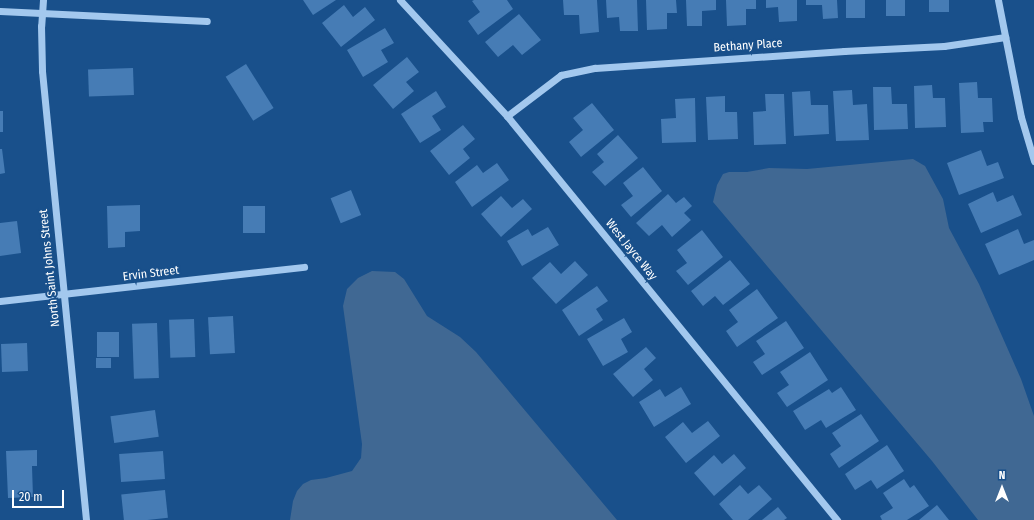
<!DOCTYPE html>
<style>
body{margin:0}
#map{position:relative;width:1034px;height:520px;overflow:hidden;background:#19508b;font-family:"Fira Sans Condensed",sans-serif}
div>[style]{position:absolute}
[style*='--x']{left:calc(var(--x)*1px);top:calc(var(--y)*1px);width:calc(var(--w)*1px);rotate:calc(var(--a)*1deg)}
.water>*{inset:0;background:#406893}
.building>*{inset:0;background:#467cb5;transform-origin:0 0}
.minor>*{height:7px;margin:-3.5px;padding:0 3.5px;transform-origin:3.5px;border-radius:3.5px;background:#a3c8ee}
span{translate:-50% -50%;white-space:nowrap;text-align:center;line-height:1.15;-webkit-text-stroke:4px #19508b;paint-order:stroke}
.street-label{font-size:12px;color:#fff}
.north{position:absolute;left:982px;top:468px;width:40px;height:40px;-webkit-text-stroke:3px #19508b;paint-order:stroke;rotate:0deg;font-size:11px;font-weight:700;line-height:16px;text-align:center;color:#fff}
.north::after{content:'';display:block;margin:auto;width:14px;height:18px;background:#fff;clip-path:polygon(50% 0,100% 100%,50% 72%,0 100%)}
.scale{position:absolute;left:12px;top:490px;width:52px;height:18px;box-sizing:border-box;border:2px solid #fff;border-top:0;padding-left:5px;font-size:12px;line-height:14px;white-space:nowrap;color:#fff;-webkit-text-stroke:3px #19508b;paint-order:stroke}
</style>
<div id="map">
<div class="water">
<div style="clip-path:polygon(913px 159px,925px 166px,943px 199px,949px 228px,979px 284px,1021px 379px,1034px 416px,1034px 520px,978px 520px,932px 461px,713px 202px,717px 185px,723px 174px,729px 172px,747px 172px,769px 168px,807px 169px)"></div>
<div style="clip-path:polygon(372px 271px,395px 272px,404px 279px,427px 316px,460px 337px,476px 352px,617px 520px,290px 520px,293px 501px,297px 491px,303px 484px,311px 480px,326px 478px,352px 471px,361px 458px,362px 444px,343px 306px,347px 289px,358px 278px)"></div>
</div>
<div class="building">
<div style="clip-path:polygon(303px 0,336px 0,313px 15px)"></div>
<div style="clip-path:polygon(474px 0,507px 0,513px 9px,478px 35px,468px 21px,480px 12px,472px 1px)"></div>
<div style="clip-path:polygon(563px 0,597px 0,599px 32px,580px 34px,579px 15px,564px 15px)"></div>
<div style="clip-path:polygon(606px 0,637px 0,638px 31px,620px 31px,619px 17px,607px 18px)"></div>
<div style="clip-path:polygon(646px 0,676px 0,677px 13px,667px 13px,667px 29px,647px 30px)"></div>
<div style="clip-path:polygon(686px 0,716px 0,716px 10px,702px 11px,702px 26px,687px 26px)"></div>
<div style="clip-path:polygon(726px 0,756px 0,756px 9px,746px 9px,746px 25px,727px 26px)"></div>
<div style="clip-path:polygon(766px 0,797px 0,797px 21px,779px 22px,778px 7px,766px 8px)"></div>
<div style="clip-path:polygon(806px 0,837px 0,838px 18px,823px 19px,822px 5px,806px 5px)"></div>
<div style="left:846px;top:0;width:19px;height:18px"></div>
<div style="left:886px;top:0;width:19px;height:16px"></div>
<div style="left:929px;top:0;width:20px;height:12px"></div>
<div style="clip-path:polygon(344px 5px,353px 17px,365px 7px,375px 20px,341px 47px,322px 23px)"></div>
<div style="clip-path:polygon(519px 14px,541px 40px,522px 55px,513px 45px,498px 57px,485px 42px)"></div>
<div style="clip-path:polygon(385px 28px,394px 43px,381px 50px,388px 62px,363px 77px,347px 50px)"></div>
<div style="clip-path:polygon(407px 57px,419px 72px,406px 82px,414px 91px,393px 109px,373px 85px)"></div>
<div style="left:246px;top:64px;width:52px;height:24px;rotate:58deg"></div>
<div style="left:133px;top:68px;width:27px;height:45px;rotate:88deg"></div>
<div style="clip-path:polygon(977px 82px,978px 98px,992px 98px,993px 122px,983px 122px,984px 132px,961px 133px,959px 83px)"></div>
<div style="clip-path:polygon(932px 85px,933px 98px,945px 98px,946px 127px,915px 128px,914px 86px)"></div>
<div style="clip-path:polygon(873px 87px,891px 87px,892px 104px,907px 104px,908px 129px,874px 130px)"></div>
<div style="clip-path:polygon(852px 90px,853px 105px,867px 104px,869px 140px,836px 141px,833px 91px)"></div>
<div style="clip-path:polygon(436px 91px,446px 107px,432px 116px,441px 130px,420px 143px,401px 114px)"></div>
<div style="clip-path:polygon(810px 91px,811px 105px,828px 105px,829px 134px,794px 136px,792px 92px)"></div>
<div style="clip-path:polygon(765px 94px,784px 94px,786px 144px,754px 145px,753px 112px,766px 111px)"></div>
<div style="clip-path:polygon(725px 96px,725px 112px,737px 112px,738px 139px,708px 140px,706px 97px)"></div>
<div style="clip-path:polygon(695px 98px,696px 142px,662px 143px,661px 119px,676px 118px,675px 99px)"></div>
<div style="clip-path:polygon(592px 103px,614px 130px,581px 157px,569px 142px,583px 130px,573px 118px)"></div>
<div style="left:0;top:111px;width:3px;height:21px"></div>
<div style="clip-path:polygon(463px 125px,475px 139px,463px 149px,470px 158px,449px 175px,430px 151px)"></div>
<div style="clip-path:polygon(618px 135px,638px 158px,605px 186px,592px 172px,604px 162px,597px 154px)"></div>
<div style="clip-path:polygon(0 149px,2px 149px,5px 173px,0 174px)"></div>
<div style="clip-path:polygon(981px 150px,987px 166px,998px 162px,1004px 178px,959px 195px,947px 163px)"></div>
<div style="clip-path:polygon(497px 163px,509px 180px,472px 207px,455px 182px,477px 165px,483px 173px)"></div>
<div style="clip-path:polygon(643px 167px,662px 191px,631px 217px,621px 205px,633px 196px,623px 183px)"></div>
<div style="left:351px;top:190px;width:27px;height:22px;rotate:68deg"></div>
<div style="clip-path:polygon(993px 192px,997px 202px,1013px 195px,1022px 215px,981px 233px,968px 204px)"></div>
<div style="clip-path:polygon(668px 194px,676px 203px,684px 197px,692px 206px,684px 213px,691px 220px,672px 237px,662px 225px,649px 236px,636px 223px)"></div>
<div style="clip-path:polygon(501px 196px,512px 208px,523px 199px,532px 209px,501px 237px,481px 214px)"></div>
<div style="clip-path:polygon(140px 205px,140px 231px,125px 232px,125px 247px,108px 248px,107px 206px)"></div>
<div style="left:243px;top:206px;width:22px;height:27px"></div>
<div style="clip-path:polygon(17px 221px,21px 253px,0 256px,0 223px)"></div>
<div style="clip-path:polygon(548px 227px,559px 245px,522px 266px,507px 241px,528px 229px,532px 236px)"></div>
<div style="clip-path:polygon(1018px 229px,1024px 244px,1034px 240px,1034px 260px,999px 275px,985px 244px)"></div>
<div style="clip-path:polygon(702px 230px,723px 257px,688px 285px,676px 271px,687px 263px,677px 250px)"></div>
<div style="clip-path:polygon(730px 260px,750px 284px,723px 305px,715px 296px,703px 306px,691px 291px)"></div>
<div style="clip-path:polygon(575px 261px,588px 275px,556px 304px,532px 278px,550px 262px,561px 274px)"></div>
<div style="clip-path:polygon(597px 286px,608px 301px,596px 309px,603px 320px,579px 336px,562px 310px)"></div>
<div style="clip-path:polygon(757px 289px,778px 318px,737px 347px,726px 331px,738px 322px,729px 310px)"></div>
<div style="left:233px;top:316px;width:37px;height:25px;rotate:87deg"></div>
<div style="clip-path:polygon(624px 318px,632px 332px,621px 339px,628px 352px,603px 366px,587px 339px)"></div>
<div style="left:194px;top:319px;width:38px;height:25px;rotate:88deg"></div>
<div style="clip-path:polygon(786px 321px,804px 348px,762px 375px,753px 362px,765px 354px,756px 341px)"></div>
<div style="left:157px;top:323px;width:55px;height:25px;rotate:88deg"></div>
<div style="left:119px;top:332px;width:25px;height:22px;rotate:90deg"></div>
<div style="left:27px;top:343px;width:28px;height:26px;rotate:88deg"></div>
<div style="clip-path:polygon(646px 347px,656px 358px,644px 369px,653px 380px,633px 397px,613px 374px)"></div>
<div style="clip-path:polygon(810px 352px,828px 380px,787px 407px,777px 393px,789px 385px,780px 372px)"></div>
<div style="left:111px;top:358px;width:10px;height:15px;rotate:90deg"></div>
<div style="clip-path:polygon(681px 387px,691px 404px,654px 427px,639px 402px,660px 389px,665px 397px)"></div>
<div style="clip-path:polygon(841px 387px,856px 410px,826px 428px,821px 420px,805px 430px,793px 411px,829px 389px,832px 393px)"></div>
<div style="left:155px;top:410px;width:27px;height:45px;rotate:82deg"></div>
<div style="clip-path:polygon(861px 414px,879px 441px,839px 468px,830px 454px,841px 446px,832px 433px)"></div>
<div style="clip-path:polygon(708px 421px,720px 436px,686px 463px,665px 437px,683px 422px,692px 433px)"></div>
<div style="clip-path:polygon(887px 445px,904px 471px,877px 489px,871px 480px,855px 490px,845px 474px)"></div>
<div style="clip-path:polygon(37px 450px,37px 466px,32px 466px,33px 497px,8px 498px,6px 451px)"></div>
<div style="left:163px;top:451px;width:28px;height:44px;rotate:86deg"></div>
<div style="clip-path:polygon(734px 454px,746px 468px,714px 496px,694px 473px,714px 455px,722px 464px)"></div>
<div style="clip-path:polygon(904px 479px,910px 488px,914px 485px,929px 506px,907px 520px,882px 520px,880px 516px,893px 508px,883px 493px)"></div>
<div style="clip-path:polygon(740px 485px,748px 494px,759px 485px,772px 499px,748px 520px,733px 520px,719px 504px)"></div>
<div style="left:165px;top:490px;width:28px;height:44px;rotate:84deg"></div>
<div style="clip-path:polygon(937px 505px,949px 520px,919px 520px)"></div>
<div style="clip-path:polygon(778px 507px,787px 518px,784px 520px,762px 520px)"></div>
</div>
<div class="minor">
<div style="--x:43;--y:0;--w:26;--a:94"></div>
<div style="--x:41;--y:26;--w:45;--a:88.7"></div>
<div style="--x:42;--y:71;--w:451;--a:84.4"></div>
<div style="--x:400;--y:0;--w:158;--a:47.3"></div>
<div style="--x:507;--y:116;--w:522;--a:50.76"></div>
<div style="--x:998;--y:0;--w:119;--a:78.9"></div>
<div style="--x:1021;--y:117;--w:46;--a:73.5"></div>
<div style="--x:0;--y:11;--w:207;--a:2.8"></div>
<div style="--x:507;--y:116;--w:68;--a:-37.2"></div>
<div style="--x:561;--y:75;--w:35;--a:-12"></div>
<div style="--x:595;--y:68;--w:250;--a:-3.9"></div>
<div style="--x:844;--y:51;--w:100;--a:-2.9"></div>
<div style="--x:944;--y:46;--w:62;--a:-8.4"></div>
<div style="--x:0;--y:301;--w:306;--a:-6.4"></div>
</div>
<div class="street-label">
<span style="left:748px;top:46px;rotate:-4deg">Bethany Place</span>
<span style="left:631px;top:250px;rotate:51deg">West Jayce Way</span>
<span style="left:50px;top:268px;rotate:-96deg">North Saint Johns Street</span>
<span style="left:151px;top:274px;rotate:-7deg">Ervin Street</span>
</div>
<div class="north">N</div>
<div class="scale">20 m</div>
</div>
